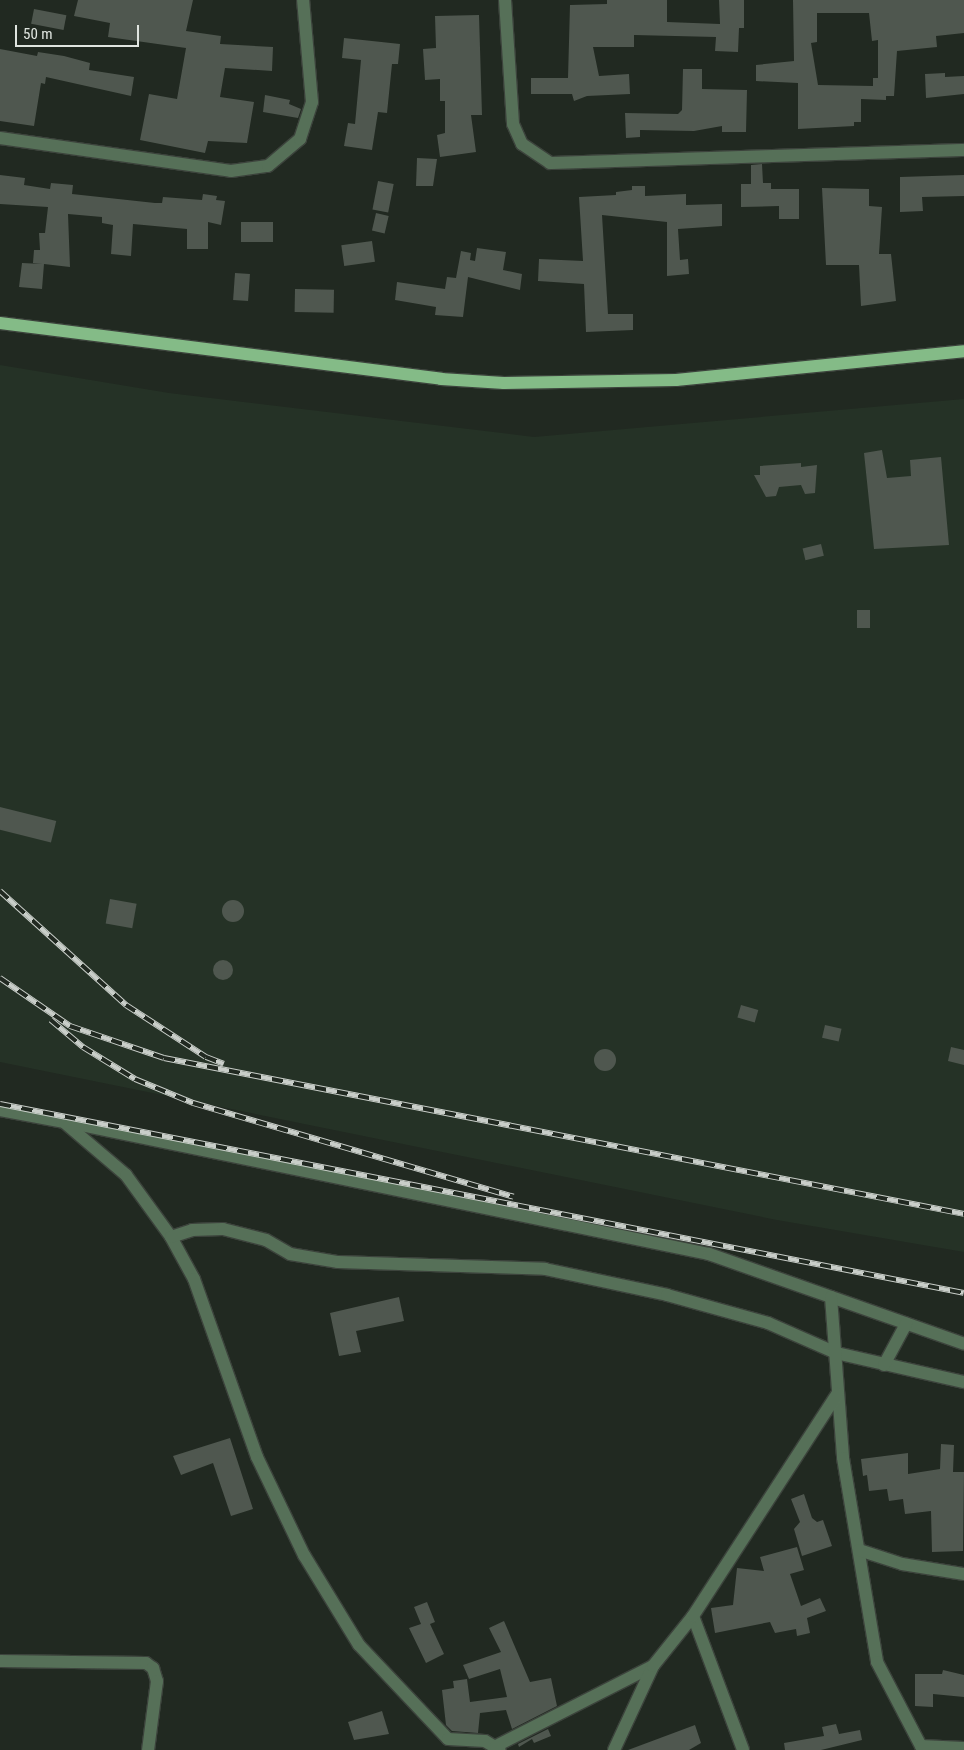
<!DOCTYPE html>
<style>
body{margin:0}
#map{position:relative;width:964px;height:1750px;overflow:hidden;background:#212921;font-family:"Roboto Condensed",sans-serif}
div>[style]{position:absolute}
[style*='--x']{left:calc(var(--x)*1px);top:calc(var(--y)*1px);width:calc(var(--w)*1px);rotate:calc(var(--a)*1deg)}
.built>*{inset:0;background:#253226}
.building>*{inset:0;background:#4f574f;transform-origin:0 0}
.round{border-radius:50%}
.roads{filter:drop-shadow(1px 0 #3c433c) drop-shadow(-1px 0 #3c433c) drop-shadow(0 1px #3c433c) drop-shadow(0 -1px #3c433c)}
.minor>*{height:12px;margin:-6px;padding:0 6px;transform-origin:6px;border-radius:6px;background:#567058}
.major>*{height:12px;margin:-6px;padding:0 6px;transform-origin:6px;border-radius:6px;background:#84bb87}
.rail>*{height:5.5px;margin-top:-2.75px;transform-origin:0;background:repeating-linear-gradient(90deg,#212921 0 11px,#c9cec9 0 22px);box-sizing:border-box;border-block:1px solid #c9cec9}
span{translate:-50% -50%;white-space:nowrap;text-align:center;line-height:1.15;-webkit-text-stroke:5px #212921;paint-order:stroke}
.scale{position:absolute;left:15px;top:25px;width:124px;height:22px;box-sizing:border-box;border:2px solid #e0e5e0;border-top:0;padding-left:6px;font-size:15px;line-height:18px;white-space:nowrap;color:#e0e5e0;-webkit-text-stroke:4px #212921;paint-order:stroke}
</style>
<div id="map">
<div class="built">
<div style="clip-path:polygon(0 365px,169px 393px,534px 437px,964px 399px,964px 1252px,777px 1220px,0 1062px)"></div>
</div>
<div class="building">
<div style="clip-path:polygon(78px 0,193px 0,186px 31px,221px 36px,220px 44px,273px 47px,272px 71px,225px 68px,220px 97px,254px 102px,247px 143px,208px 141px,205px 153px,140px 140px,149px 94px,177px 99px,186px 48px,108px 37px,110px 23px,74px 16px)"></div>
<div style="clip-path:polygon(607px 0,667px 0,667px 22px,720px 24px,719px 0,744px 0,744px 28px,739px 28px,738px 52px,715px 51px,716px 37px,634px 35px,634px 47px,593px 47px,599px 76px,629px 74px,630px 94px,587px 96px,574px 101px,572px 94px,531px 94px,531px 78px,568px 78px,570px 5px,607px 4px)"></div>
<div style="clip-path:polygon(evenodd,793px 0,964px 0,964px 33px,936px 36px,937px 47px,897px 51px,894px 96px,886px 96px,886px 100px,861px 99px,861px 122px,854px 122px,854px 126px,798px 129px,798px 83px,756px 81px,756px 65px,794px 61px,793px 0,817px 13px,869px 13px,872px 41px,878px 40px,878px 78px,873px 78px,873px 86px,818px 85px,811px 43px,817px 42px,817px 13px)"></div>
<div style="left:34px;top:9px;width:33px;height:15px;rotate:11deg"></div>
<div style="clip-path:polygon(479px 15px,482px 115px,471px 115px,476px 152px,440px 157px,437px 135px,445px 133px,445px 101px,440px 101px,440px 79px,425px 80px,423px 49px,436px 48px,435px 16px)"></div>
<div style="clip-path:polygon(344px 38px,400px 44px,398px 64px,392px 64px,387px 113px,378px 112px,372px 150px,344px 146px,348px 123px,355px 124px,361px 60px,342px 58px)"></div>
<div style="clip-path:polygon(0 49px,37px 56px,38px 52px,64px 56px,90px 63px,89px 70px,134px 77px,131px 96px,46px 77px,45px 84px,41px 83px,34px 126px,0 121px)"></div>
<div style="clip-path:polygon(683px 69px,702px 69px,702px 89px,747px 90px,746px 132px,722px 132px,722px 126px,694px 131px,640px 130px,640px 137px,626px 138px,625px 113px,678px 114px,682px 110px)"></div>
<div style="clip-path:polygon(945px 73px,945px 77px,964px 76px,964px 94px,926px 98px,925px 74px)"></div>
<div style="clip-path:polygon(265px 95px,290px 100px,289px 104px,301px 109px,298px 118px,263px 112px)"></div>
<div style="clip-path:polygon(417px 158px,437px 159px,433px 186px,416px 186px)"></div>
<div style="clip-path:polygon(762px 164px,763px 183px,771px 183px,771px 189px,799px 189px,799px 219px,779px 219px,779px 206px,741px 207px,741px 184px,751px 184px,751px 165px)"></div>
<div style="clip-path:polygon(0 175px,25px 178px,24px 185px,50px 189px,51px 183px,73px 185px,72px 194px,155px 203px,162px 203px,163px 197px,202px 200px,203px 194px,217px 196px,216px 200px,225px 201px,221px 225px,208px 222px,208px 249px,187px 249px,187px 229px,133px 224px,131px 256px,111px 254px,113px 225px,102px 223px,102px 217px,68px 214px,70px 267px,44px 264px,42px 289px,19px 287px,22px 263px,42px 264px,33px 263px,34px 250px,40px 250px,39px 233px,45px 233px,48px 207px,0 204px)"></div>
<div style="clip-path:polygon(964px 175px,964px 196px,922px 197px,923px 211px,900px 212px,900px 177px)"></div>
<div style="left:378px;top:181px;width:16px;height:29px;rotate:11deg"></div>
<div style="clip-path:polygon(632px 186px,645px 186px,645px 196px,686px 194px,686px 205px,722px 204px,722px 226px,678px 229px,680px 260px,688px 259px,689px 274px,667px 276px,667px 222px,602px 215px,608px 314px,633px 314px,633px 330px,586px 332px,584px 284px,538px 281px,539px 259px,583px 261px,579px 197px,616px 195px,616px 192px,632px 190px)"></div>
<div style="clip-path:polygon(822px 188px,869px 189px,869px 206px,882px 207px,879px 254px,891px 254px,896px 301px,861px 306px,859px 265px,826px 265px)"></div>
<div style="left:376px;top:213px;width:13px;height:18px;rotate:13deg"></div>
<div style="left:241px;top:222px;width:32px;height:20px"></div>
<div style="left:372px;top:241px;width:21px;height:31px;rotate:82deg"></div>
<div style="clip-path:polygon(477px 248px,506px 252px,503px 270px,522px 274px,520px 290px,468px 277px,463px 317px,435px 315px,436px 307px,395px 300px,397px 282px,445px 289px,447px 277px,456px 278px,461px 251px,471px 253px,470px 260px,475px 261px)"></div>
<div style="left:235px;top:273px;width:15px;height:27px;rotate:4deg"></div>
<div style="left:295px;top:289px;width:39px;height:23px;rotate:1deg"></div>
<div style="clip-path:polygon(882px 450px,887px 478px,911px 476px,910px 460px,941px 457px,949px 545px,874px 549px,864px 453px)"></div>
<div style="clip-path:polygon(801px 463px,801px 467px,817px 465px,815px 493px,805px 494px,801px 485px,779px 487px,776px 496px,766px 497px,754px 475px,760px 475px,760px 466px)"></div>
<div style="left:821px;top:544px;width:12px;height:19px;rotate:76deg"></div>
<div style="left:857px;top:610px;width:13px;height:18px"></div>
<div style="left:0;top:807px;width:58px;height:22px;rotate:14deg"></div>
<div style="left:110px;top:899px;width:27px;height:25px;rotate:10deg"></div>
<div class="round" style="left:222px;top:900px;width:22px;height:22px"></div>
<div class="round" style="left:213px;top:960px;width:20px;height:20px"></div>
<div style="left:741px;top:1005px;width:18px;height:13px;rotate:16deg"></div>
<div style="left:825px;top:1025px;width:17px;height:13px;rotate:13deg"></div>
<div style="clip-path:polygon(951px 1047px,964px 1050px,964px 1065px,948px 1061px)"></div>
<div class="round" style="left:594px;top:1049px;width:22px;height:22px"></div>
<div style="clip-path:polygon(399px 1297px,404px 1321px,356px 1331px,361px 1352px,339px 1356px,330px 1313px)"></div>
<div style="clip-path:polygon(230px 1438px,253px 1509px,231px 1516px,213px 1463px,181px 1475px,173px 1456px)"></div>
<div style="clip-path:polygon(941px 1444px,954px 1445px,953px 1472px,964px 1472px,963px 1551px,932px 1552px,931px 1511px,905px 1514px,903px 1499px,889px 1501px,887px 1489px,869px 1491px,867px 1475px,863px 1476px,861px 1459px,908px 1453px,908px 1474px,940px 1469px)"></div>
<div style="clip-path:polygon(804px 1494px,812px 1518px,817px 1522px,823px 1520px,832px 1546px,802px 1556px,794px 1529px,800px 1522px,791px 1499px)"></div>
<div style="clip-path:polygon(797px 1547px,804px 1570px,790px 1574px,801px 1606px,820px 1598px,826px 1611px,807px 1618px,810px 1633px,797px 1636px,796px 1629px,775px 1633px,770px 1622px,715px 1633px,711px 1608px,733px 1605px,737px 1568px,764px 1571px,760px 1557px)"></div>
<div style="clip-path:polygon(427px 1602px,435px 1622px,430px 1624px,444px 1654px,426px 1663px,409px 1628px,421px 1624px,414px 1607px)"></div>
<div style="clip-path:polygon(504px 1621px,530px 1682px,551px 1678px,557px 1706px,512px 1729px,506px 1710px,480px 1713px,478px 1733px,452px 1731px,446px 1725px,442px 1690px,454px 1688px,453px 1681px,467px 1679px,470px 1702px,507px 1697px,500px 1669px,469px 1679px,463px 1665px,501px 1652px,489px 1628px)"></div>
<div style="clip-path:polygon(943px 1670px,964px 1675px,964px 1697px,933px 1694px,933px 1707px,915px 1706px,915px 1674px,942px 1674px)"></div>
<div style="clip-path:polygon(382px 1711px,389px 1734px,354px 1740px,348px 1722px)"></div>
<div style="clip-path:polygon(836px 1724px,839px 1734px,860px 1730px,862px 1740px,821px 1750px,785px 1750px,784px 1743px,824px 1736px,822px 1727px)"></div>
<div style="clip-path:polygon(695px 1725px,701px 1743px,689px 1750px,628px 1750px)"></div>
<div style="clip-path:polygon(548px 1729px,551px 1736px,534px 1743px,532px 1739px,519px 1747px,518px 1744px)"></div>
</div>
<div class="roads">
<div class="minor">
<div style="--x:505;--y:0;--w:124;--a:86.3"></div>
<div style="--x:513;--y:124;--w:22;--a:66"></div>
<div style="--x:522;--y:144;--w:34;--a:34"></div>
<div style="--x:550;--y:163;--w:414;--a:-1.8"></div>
<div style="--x:0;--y:138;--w:233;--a:8.1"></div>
<div style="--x:231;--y:171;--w:37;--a:-8"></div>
<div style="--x:268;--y:166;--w:42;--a:-40.2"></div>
<div style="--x:300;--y:139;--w:39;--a:-72"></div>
<div style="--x:312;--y:102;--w:102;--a:-95"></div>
<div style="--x:0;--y:1110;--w:65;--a:10.6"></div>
<div style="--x:62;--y:1121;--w:661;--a:11.62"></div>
<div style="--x:709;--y:1254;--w:270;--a:19.4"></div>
<div style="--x:65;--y:1123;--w:80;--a:40.4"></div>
<div style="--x:126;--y:1175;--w:77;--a:54"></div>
<div style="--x:171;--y:1237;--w:48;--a:61.3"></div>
<div style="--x:194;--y:1279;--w:189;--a:70.5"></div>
<div style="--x:257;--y:1457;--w:109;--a:64.4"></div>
<div style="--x:304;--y:1555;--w:105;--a:58.6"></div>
<div style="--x:359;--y:1645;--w:129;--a:46.6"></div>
<div style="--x:448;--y:1739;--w:37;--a:3"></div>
<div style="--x:485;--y:1741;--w:17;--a:31"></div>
<div style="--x:171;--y:1237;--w:22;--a:-18"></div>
<div style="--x:192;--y:1230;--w:31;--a:-2"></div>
<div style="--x:223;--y:1229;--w:44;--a:14.3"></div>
<div style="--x:266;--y:1240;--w:28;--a:30"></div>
<div style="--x:290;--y:1254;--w:49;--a:9.5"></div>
<div style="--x:338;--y:1262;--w:207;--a:1.9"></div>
<div style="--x:545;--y:1269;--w:125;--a:12"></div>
<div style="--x:667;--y:1295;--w:105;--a:15.5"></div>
<div style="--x:768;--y:1323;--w:74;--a:23.8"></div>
<div style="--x:836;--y:1353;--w:131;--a:12.8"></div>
<div style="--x:831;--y:1297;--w:161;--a:85.7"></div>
<div style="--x:843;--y:1458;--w:207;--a:80.5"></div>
<div style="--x:877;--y:1662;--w:99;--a:62.4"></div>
<div style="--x:884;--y:1365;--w:47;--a:-61.8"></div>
<div style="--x:859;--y:1550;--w:45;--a:18"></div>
<div style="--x:902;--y:1564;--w:63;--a:9.2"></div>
<div style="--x:693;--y:1616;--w:143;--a:69.5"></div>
<div style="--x:0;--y:1661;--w:146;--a:0.8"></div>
<div style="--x:146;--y:1663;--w:9;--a:36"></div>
<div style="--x:153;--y:1668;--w:14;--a:73"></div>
<div style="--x:157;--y:1681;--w:70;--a:97.4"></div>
<div style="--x:496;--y:1746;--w:176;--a:-27"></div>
<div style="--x:921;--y:1746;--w:43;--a:2.7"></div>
<div style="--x:614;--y:1750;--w:93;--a:-65.1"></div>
<div style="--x:653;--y:1666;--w:64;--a:-51.3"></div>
<div style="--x:693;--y:1616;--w:265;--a:-57"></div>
</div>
<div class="major">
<div style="--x:0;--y:323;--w:445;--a:7.2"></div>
<div style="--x:441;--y:379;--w:63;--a:3.6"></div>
<div style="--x:504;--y:383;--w:172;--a:-1"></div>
<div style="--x:676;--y:380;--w:289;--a:-5.7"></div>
</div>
</div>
<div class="rail">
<div style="--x:0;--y:891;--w:170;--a:42.1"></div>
<div style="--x:126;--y:1005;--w:95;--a:33"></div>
<div style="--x:206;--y:1057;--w:19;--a:21"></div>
<div style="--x:0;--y:978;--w:85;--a:34.4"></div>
<div style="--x:70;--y:1026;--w:99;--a:18.8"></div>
<div style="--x:164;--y:1058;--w:815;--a:11.03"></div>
<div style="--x:51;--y:1020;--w:42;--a:40.2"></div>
<div style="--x:83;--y:1047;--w:61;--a:31.6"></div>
<div style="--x:135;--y:1079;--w:63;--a:22.5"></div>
<div style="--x:193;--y:1103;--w:334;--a:16.3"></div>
<div style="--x:0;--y:1104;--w:982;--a:11.09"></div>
</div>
<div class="scale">50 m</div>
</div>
